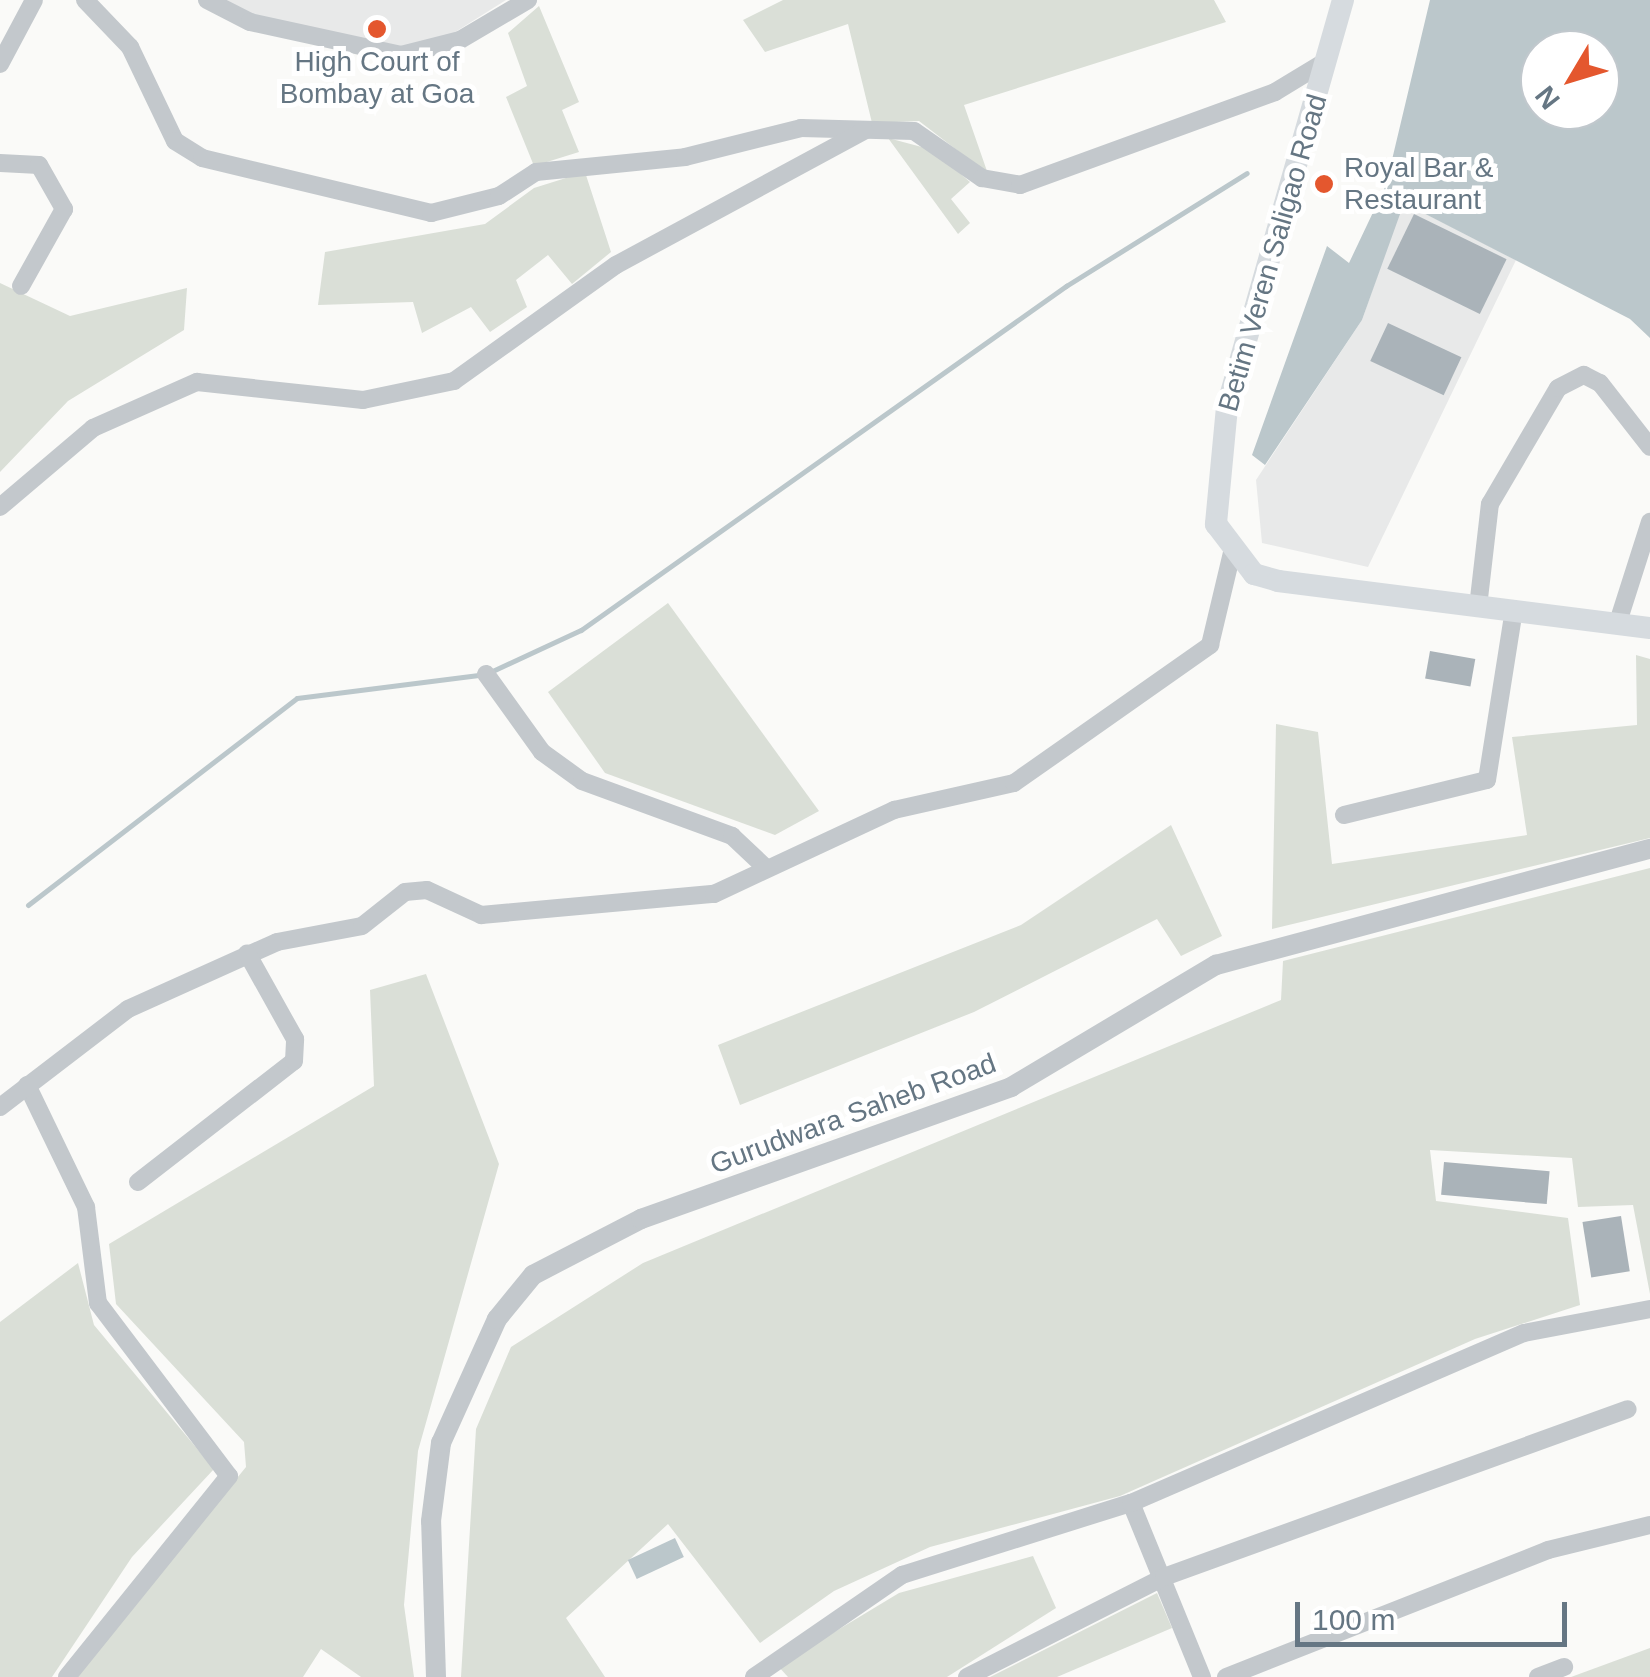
<!DOCTYPE html>
<style>
body{margin:0}
#map{position:relative;width:1650px;height:1677px;overflow:hidden;background:#fafaf8;font-family:Helvetica,sans-serif}
div>[style]{position:absolute}
[style*='--x']{left:calc(var(--x)*1px);top:calc(var(--y)*1px);width:calc(var(--w)*1px);rotate:calc(var(--a)*1deg)}
.built>*{inset:0;background:#e8e9e9}
.green>*{inset:0;background:#dadfd7}
.water>*{inset:0;background:#bbc7cb;transform-origin:0 0}
.stream>*{height:5px;margin:-2.5px;padding:0 2.5px;transform-origin:2.5px;border-radius:2.5px;background:#bbc7cb}
.building>*{inset:0;background:#aab3b9;transform-origin:0 0}
.minor>*{height:18px;margin:-9px;padding:0 9px;transform-origin:9px;border-radius:9px;background:#c3c8cc}
.tertiary>*{height:20px;margin:-10px;padding:0 10px;transform-origin:10px;border-radius:10px;background:#c3c8cc}
.secondary>*{height:22px;margin:-11px;padding:0 11px;transform-origin:11px;border-radius:11px;background:#d6dbdf}
.dots>*{width:28px;height:28px;translate:-50% -50%;box-sizing:border-box;border:5px solid #fff;border-radius:50%}
span{translate:-50% -50%;white-space:nowrap;text-align:center;line-height:1.15;-webkit-text-stroke:10px #fff;paint-order:stroke}
.poi-label{font-size:28px;color:#657683}
.left{translate:0 -50%;text-align:left}
.street-label{font-size:28px;color:#657683}
.north{position:absolute;left:1520px;top:30px;width:100px;height:100px;box-sizing:border-box;background:#fff;border:2px solid #c1c8cd;border-radius:50%;rotate:232deg;font-size:28px;font-weight:700;line-height:40px;text-align:center;color:#657683}
.north::after{content:'';display:block;margin:auto;width:35px;height:45px;background:#e4572e;clip-path:polygon(50% 0,100% 100%,50% 72%,0 100%)}
.scale{position:absolute;left:1295px;top:1602px;width:272px;height:45px;box-sizing:border-box;border:5px solid #657683;border-top:0;padding-left:12px;font-size:30px;line-height:35px;white-space:nowrap;color:#657683;-webkit-text-stroke:8px #fff;paint-order:stroke}
</style>
<div id="map">
<div class="built">
<div style="clip-path:polygon(213px 0,506px 0,441px 41px,384px 51px,242px 16px)"></div>
<div style="clip-path:polygon(1403px 202px,1516px 260px,1368px 567px,1262px 543px,1256px 480px,1362px 320px)"></div>
</div>
<div class="green">
<div style="clip-path:polygon(783px 0,1214px 0,1226px 22px,964px 105px,988px 174px,919px 121px,872px 123px,848px 24px,765px 52px,743px 20px)"></div>
<div style="clip-path:polygon(539px 6px,579px 102px,562px 110px,579px 152px,534px 166px,506px 97px,527px 86px,508px 33px)"></div>
<div style="clip-path:polygon(888px 138px,933px 150px,970px 182px,951px 199px,970px 223px,958px 234px)"></div>
<div style="clip-path:polygon(585px 172px,611px 252px,572px 284px,548px 255px,516px 280px,527px 307px,490px 332px,471px 307px,422px 333px,413px 302px,318px 305px,325px 252px,485px 224px,534px 188px)"></div>
<div style="clip-path:polygon(0 283px,70px 316px,187px 288px,184px 330px,68px 401px,0 472px)"></div>
<div style="clip-path:polygon(668px 603px,819px 811px,775px 835px,605px 773px,548px 692px)"></div>
<div style="clip-path:polygon(1636px 655px,1650px 659px,1650px 838px,1272px 929px,1276px 724px,1318px 732px,1332px 864px,1527px 835px,1512px 737px,1637px 725px)"></div>
<div style="clip-path:polygon(1171px 825px,1222px 936px,1181px 956px,1157px 919px,974px 1012px,740px 1105px,718px 1045px,1021px 925px)"></div>
<div style="clip-path:polygon(1650px 868px,1650px 1294px,1633px 1205px,1578px 1207px,1572px 1158px,1430px 1150px,1436px 1201px,1568px 1218px,1580px 1305px,1475px 1339px,1120px 1496px,930px 1547px,834px 1591px,760px 1643px,668px 1524px,566px 1618px,605px 1677px,461px 1677px,476px 1429px,511px 1347px,643px 1263px,1281px 1000px,1283px 961px)"></div>
<div style="clip-path:polygon(426px 974px,499px 1164px,418px 1451px,404px 1605px,414px 1677px,361px 1677px,321px 1649px,303px 1677px,75px 1677px,246px 1467px,244px 1442px,116px 1304px,109px 1244px,374px 1086px,370px 990px)"></div>
<div style="clip-path:polygon(78px 1263px,94px 1325px,214px 1469px,132px 1557px,52px 1677px,0 1677px,0 1322px)"></div>
<div style="clip-path:polygon(1033px 1556px,1056px 1608px,947px 1677px,788px 1677px,778px 1666px,899px 1593px)"></div>
<div style="clip-path:polygon(1157px 1593px,1172px 1628px,1057px 1677px,990px 1677px)"></div>
<div style="clip-path:polygon(1650px 1648px,1650px 1677px,1571px 1677px)"></div>
</div>
<div class="water">
<div style="clip-path:polygon(evenodd,1430px 0,1650px 0,1650px 338px,1630px 319px,1404px 203px,1362px 320px,1265px 465px,1252px 455px,1327px 246px,1349px 263px,1386px 185px,1430px 0,1600px 50px,1600px 110px,1540px 110px,1540px 50px,1600px 50px)"></div>
<div style="left:675px;top:1538px;width:21px;height:52px;rotate:65deg"></div>
</div>
<div class="stream">
<div style="--x:28;--y:905;--w:339;--a:-37.6"></div>
<div style="--x:297;--y:698;--w:191;--a:-7.2"></div>
<div style="--x:486;--y:674;--w:105;--a:-24.9"></div>
<div style="--x:581;--y:630;--w:595;--a:-35.35"></div>
<div style="--x:1066;--y:286;--w:213;--a:-32"></div>
</div>
<div class="building">
<div style="left:1414px;top:214px;width:103px;height:61px;rotate:26deg"></div>
<div style="left:1388px;top:323px;width:81px;height:42px;rotate:25deg"></div>
<div style="left:1430px;top:651px;width:46px;height:28px;rotate:10deg"></div>
<div style="left:1444px;top:1162px;width:106px;height:33px;rotate:5deg"></div>
<div style="left:1621px;top:1216px;width:56px;height:39px;rotate:81deg"></div>
</div>
<div class="minor">
<div style="--x:85;--y:0;--w:65;--a:46.2"></div>
<div style="--x:130;--y:47;--w:104;--a:64.4"></div>
<div style="--x:175;--y:141;--w:32;--a:32"></div>
<div style="--x:202;--y:158;--w:236;--a:13.5"></div>
<div style="--x:431;--y:213;--w:70;--a:-14"></div>
<div style="--x:499;--y:196;--w:44;--a:-33"></div>
<div style="--x:536;--y:172;--w:150;--a:-5.7"></div>
<div style="--x:685;--y:157;--w:120;--a:-14"></div>
<div style="--x:801;--y:128;--w:113;--a:1.5"></div>
<div style="--x:914;--y:131;--w:83;--a:34.7"></div>
<div style="--x:982;--y:178;--w:39;--a:10"></div>
<div style="--x:1020;--y:185;--w:271;--a:-20"></div>
<div style="--x:1275;--y:92;--w:60;--a:-31.3"></div>
<div style="--x:207;--y:0;--w:48;--a:27.1"></div>
<div style="--x:250;--y:22;--w:155;--a:12.3"></div>
<div style="--x:401;--y:55;--w:61;--a:-14.3"></div>
<div style="--x:460;--y:40;--w:79;--a:-30.5"></div>
<div style="--x:0;--y:64;--w:72;--a:-62"></div>
<div style="--x:0;--y:163;--w:39;--a:3"></div>
<div style="--x:39;--y:165;--w:51;--a:60.4"></div>
<div style="--x:64;--y:209;--w:88;--a:119.2"></div>
<div style="--x:0;--y:507;--w:122;--a:-40.3"></div>
<div style="--x:93;--y:428;--w:114;--a:-23.9"></div>
<div style="--x:197;--y:382;--w:167;--a:6.2"></div>
<div style="--x:363;--y:400;--w:93;--a:-11.8"></div>
<div style="--x:454;--y:381;--w:199;--a:-35.6"></div>
<div style="--x:616;--y:265;--w:282;--a:-28.4"></div>
<div style="--x:1478;--y:607;--w:104;--a:-83.4"></div>
<div style="--x:1490;--y:504;--w:134;--a:-59.6"></div>
<div style="--x:1558;--y:388;--w:29;--a:-27"></div>
<div style="--x:1584;--y:375;--w:18;--a:27"></div>
<div style="--x:1600;--y:383;--w:81;--a:52"></div>
<div style="--x:1619;--y:619;--w:102;--a:-72.3"></div>
<div style="--x:486;--y:674;--w:96;--a:54.3"></div>
<div style="--x:542;--y:752;--w:49;--a:35.9"></div>
<div style="--x:582;--y:781;--w:160;--a:20.1"></div>
<div style="--x:732;--y:836;--w:47;--a:43.3"></div>
<div style="--x:1344;--y:815;--w:147;--a:-13.8"></div>
<div style="--x:1487;--y:780;--w:173;--a:-81"></div>
<div style="--x:27;--y:1085;--w:136;--a:64.2"></div>
<div style="--x:86;--y:1207;--w:97;--a:82.9"></div>
<div style="--x:98;--y:1303;--w:217;--a:52.9"></div>
<div style="--x:229;--y:1476;--w:258;--a:128.9"></div>
<div style="--x:0;--y:1107;--w:161;--a:-37.4"></div>
<div style="--x:128;--y:1009;--w:163;--a:-24.2"></div>
<div style="--x:277;--y:942;--w:86;--a:-10.7"></div>
<div style="--x:362;--y:926;--w:55;--a:-38.3"></div>
<div style="--x:405;--y:892;--w:22;--a:-5"></div>
<div style="--x:427;--y:890;--w:60;--a:24.8"></div>
<div style="--x:481;--y:915;--w:234;--a:-5.2"></div>
<div style="--x:714;--y:894;--w:199;--a:-25"></div>
<div style="--x:894;--y:810;--w:123;--a:-12.7"></div>
<div style="--x:1014;--y:783;--w:240;--a:-35.1"></div>
<div style="--x:1210;--y:645;--w:95;--a:-76.6"></div>
<div style="--x:138;--y:1182;--w:197;--a:-37.8"></div>
<div style="--x:294;--y:1061;--w:22;--a:-87"></div>
<div style="--x:295;--y:1039;--w:98;--a:-119.2"></div>
<div style="--x:1131;--y:1503;--w:188;--a:67.8"></div>
<div style="--x:754;--y:1677;--w:180;--a:-34.6"></div>
<div style="--x:902;--y:1575;--w:240;--a:-17.5"></div>
<div style="--x:1131;--y:1503;--w:428;--a:-23.4"></div>
<div style="--x:1524;--y:1333;--w:128;--a:-10.8"></div>
<div style="--x:967;--y:1677;--w:221;--a:-26.9"></div>
<div style="--x:1164;--y:1577;--w:493;--a:-19.9"></div>
<div style="--x:1226;--y:1677;--w:346;--a:-21.5"></div>
<div style="--x:1548;--y:1550;--w:105;--a:-13.8"></div>
<div style="--x:1538;--y:1677;--w:28;--a:-21"></div>
</div>
<div class="tertiary">
<div style="--x:436;--y:1677;--w:156;--a:-91.8"></div>
<div style="--x:431;--y:1521;--w:79;--a:-82.7"></div>
<div style="--x:441;--y:1443;--w:136;--a:-65.7"></div>
<div style="--x:497;--y:1319;--w:57;--a:-50.7"></div>
<div style="--x:533;--y:1275;--w:122;--a:-27.4"></div>
<div style="--x:641;--y:1219;--w:393;--a:-19.6"></div>
<div style="--x:1011;--y:1087;--w:239;--a:-30.8"></div>
<div style="--x:1216;--y:965;--w:449;--a:-15"></div>
</div>
<div class="secondary">
<div style="--x:1343;--y:0;--w:423;--a:105.9"></div>
<div style="--x:1227;--y:407;--w:118;--a:95.4"></div>
<div style="--x:1216;--y:524;--w:63;--a:52.8"></div>
<div style="--x:1254;--y:574;--w:25;--a:16"></div>
<div style="--x:1278;--y:581;--w:375;--a:7.2"></div>
</div>
<div class="dots">
<div style="left:377px;top:29px;background:#e4572e"></div>
<div style="left:1324px;top:184px;background:#e4572e"></div>
</div>
<div class="poi-label">
<span style="left:377px;top:78px">High Court of<br>Bombay at Goa</span>
<span class="left" style="left:1344px;top:184px">Royal Bar &amp;<br>Restaurant</span>
</div>
<div class="street-label">
<span style="left:1273px;top:253px;rotate:-74deg">Betim Veren Saligao Road</span>
<span style="left:853px;top:1114px;rotate:-20deg">Gurudwara Saheb Road</span>
</div>
<div class="north">N</div>
<div class="scale">100 m</div>
</div>
